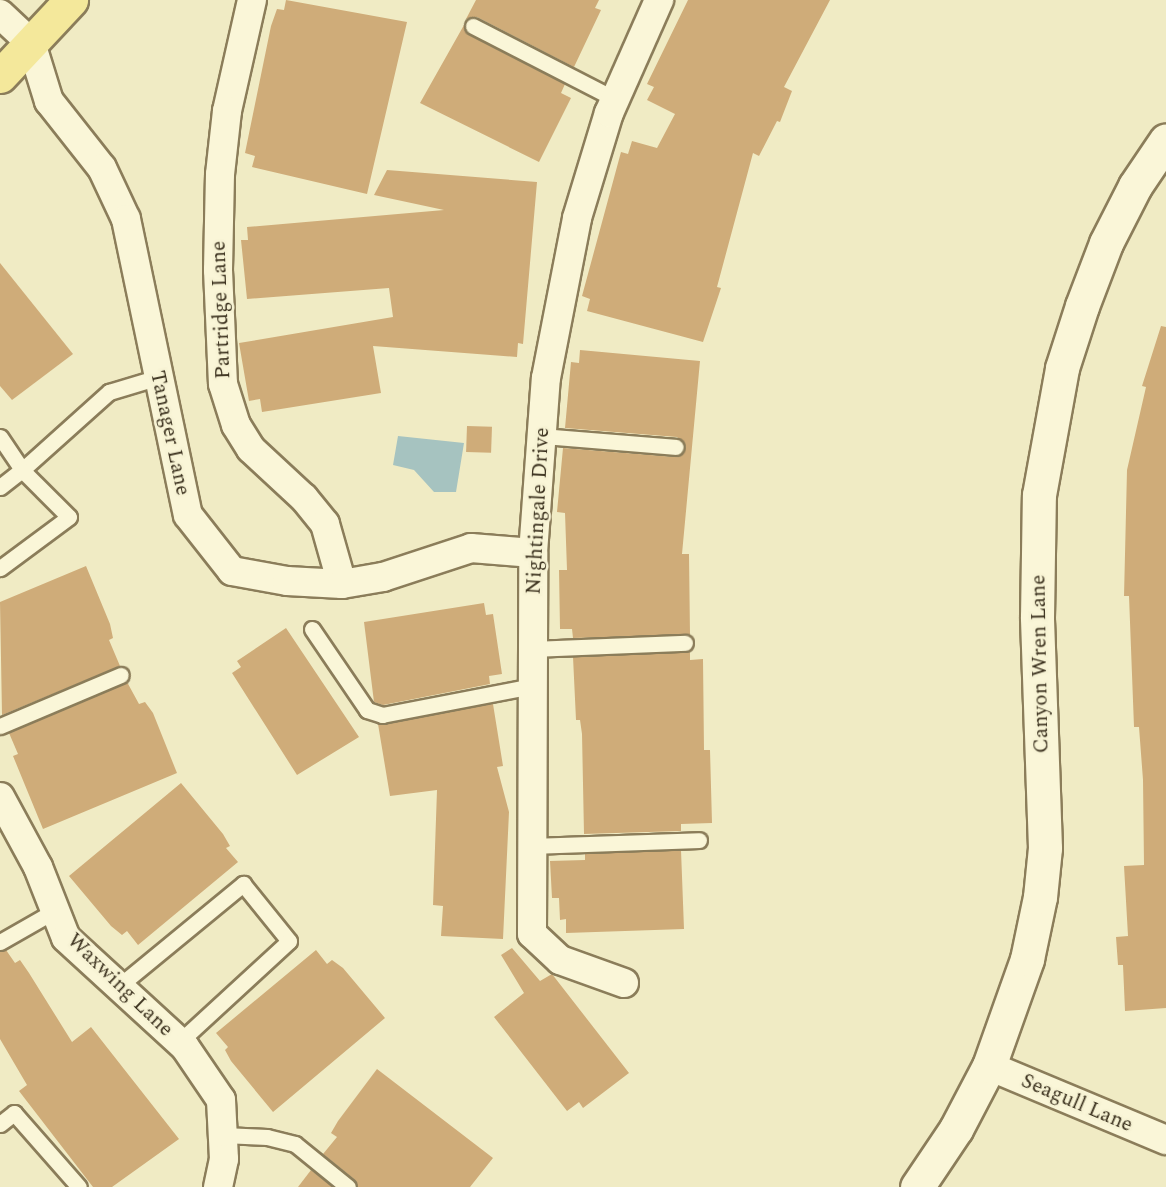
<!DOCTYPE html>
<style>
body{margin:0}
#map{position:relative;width:1166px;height:1187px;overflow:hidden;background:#f0ebc4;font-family:Spectral,serif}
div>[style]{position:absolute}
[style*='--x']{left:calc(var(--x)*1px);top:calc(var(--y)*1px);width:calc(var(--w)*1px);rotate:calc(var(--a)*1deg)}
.water>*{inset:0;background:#a6c3c0}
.building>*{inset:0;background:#cfac79;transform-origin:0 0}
.roads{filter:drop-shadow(2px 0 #8b7d5a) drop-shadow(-2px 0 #8b7d5a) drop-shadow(0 2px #8b7d5a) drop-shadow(0 -2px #8b7d5a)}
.lane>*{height:15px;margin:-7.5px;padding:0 7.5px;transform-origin:7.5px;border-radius:7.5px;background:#faf6d8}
.street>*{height:28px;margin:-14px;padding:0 14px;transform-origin:14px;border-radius:14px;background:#faf6d8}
.secondary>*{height:33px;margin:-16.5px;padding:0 16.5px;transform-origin:16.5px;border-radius:16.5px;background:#faf6d8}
.primary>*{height:33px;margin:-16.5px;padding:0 16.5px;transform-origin:16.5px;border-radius:16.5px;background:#f4e89b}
span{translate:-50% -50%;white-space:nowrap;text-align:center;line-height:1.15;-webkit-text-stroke:5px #f7f3d4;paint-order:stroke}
.street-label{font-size:21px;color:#3b311e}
</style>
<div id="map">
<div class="water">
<div style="clip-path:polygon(398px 436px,464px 443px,456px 492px,434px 492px,414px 470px,393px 465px)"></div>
</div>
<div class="building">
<div style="clip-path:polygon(286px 0,407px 22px,367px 194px,252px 167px,255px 156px,245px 153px,271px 26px,277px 9px,284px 10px)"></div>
<div style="clip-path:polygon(476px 0,599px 0,595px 8px,601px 10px,574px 67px,477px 17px,466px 19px)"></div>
<div style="clip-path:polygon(688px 0,830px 0,784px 87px,792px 91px,780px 122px,777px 121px,759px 156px,753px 153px,717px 287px,721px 288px,703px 342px,587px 311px,590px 299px,582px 296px,621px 152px,628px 154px,632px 141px,657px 148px,675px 114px,647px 100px,654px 87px,647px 84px)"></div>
<div style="clip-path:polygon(464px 25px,469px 35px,565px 84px,561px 93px,571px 98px,539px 162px,420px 103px)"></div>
<div style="clip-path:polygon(387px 170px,537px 182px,523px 344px,518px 343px,517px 357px,373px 346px,381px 393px,262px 412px,260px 399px,249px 401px,239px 343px,393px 317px,389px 288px,247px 299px,241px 240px,248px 240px,247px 227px,444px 210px,374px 195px)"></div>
<div style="clip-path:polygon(0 263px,73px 354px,12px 400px,0 386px)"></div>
<div style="clip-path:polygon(1161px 326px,1166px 327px,1166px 1008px,1125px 1011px,1123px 965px,1118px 965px,1116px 937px,1128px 936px,1124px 866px,1144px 865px,1143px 780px,1139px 727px,1134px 727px,1129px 596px,1124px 596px,1127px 470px,1146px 387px,1142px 386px)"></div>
<div style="clip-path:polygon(580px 350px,700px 361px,682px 554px,689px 554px,690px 635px,573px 638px,572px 629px,560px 629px,559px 570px,567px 570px,565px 513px,557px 512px,563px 448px,675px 457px,686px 447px,677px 437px,565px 428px,571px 362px,579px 363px)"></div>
<div style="left:467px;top:426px;width:25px;height:26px;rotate:2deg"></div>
<div style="clip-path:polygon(86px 566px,110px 624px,113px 638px,109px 640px,120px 666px,2px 715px,0 602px)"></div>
<div style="clip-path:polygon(484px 603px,486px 615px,493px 614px,502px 674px,489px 676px,490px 684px,383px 705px,374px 702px,364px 622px)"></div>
<div style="clip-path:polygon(286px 628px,359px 737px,297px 775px,232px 673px,241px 667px,237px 661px)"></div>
<div style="clip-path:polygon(690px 651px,690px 660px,703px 659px,704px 750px,710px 750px,712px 823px,681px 824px,681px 831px,584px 834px,582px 734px,580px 720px,576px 720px,573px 657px)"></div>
<div style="clip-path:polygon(127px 682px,139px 704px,145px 702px,153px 713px,177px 773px,43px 829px,13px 756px,18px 754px,9px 733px)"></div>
<div style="clip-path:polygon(493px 704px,503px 766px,497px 767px,509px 812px,503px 939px,441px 936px,443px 906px,433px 905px,437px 790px,390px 796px,378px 724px)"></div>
<div style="clip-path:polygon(181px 783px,223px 834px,230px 846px,226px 848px,238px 862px,138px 945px,127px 931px,122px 935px,111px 926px,69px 876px)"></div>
<div style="clip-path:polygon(681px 850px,684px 929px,566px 933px,566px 919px,560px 920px,559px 898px,552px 898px,550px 861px,585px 860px,585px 854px)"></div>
<div style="clip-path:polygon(512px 948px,540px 981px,552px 974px,629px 1073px,583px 1108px,579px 1102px,567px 1111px,494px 1017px,524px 993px,501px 955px)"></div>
<div style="clip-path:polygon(6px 950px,15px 963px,20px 960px,29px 973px,72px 1042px,91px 1027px,179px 1139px,112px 1187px,93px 1187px,19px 1091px,27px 1085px,0 1039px,0 952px)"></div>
<div style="clip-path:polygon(316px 950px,327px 964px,332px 960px,343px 968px,385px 1018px,273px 1112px,231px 1061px,225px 1050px,228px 1047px,216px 1033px)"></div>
<div style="clip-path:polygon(377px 1069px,493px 1158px,470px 1187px,358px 1187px,354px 1179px,323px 1154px,337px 1137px,331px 1133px,338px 1121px)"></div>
<div style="clip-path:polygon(311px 1170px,333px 1187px,298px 1187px)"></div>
</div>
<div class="roads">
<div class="lane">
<div style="--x:473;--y:26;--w:160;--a:27.2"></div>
<div style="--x:542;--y:436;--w:134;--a:4.7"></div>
<div style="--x:0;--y:437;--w:40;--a:56"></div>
<div style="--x:22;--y:470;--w:117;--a:-41.9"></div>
<div style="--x:109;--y:392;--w:52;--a:-16.7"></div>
<div style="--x:0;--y:487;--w:28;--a:-38"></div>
<div style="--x:22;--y:470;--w:66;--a:45"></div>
<div style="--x:69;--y:517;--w:86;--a:143.5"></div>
<div style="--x:312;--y:629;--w:98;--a:55.8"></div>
<div style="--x:367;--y:710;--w:16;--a:18"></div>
<div style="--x:382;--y:715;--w:154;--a:-10.9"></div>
<div style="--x:533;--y:649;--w:152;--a:-2.3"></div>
<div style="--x:0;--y:726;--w:131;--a:-22.9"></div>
<div style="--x:531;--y:846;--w:168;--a:-2"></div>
<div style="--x:0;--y:942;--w:64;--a:-29.7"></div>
<div style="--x:119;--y:986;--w:161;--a:-39.4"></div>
<div style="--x:243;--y:884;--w:73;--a:51.1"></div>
<div style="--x:289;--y:941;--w:149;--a:137.4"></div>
<div style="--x:0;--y:1124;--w:18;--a:-38"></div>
<div style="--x:14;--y:1113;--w:98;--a:48.7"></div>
<div style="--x:223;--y:1135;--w:44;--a:2.6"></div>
<div style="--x:267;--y:1137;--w:29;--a:14"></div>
<div style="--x:295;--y:1144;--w:68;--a:39.1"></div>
</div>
<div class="street">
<div style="--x:252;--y:0;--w:114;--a:102.7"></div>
<div style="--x:227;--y:111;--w:63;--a:96.3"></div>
<div style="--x:220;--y:174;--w:96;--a:91.2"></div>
<div style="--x:218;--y:270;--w:114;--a:87.5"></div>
<div style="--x:223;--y:384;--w:43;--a:72.4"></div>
<div style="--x:236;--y:425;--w:28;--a:58"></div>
<div style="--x:251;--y:449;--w:72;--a:42.8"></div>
<div style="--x:304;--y:498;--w:33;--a:51"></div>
<div style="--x:325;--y:524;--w:62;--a:74.2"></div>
<div style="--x:0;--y:14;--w:42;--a:43.1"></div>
<div style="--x:31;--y:43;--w:61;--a:72.8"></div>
<div style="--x:49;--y:101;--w:85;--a:51.7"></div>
<div style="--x:102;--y:168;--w:56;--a:64.8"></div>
<div style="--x:126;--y:219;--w:302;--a:78.2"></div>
<div style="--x:188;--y:515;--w:71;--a:51.8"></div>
<div style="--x:232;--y:571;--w:56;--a:10.3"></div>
<div style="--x:287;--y:581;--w:55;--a:3.1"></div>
<div style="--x:342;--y:584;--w:42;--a:-9.7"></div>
<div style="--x:383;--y:577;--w:93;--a:-18.2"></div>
<div style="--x:471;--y:548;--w:62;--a:4.6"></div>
<div style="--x:0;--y:797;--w:80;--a:61.5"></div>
<div style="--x:38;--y:867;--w:76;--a:68.5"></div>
<div style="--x:66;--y:938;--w:161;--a:42.5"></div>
<div style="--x:185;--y:1047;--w:64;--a:55.8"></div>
<div style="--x:221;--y:1100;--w:59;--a:87.1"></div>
<div style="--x:224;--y:1159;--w:29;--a:102"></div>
<div style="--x:624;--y:983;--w:68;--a:-160.2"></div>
<div style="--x:560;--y:960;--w:38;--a:-137"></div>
<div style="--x:532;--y:934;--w:381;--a:-89.8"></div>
<div style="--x:533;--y:553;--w:175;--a:-85.8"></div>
<div style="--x:546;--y:378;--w:163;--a:-79"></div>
<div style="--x:577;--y:218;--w:110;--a:-73.1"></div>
<div style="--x:609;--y:113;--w:124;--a:-66.1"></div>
<div style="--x:989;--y:1066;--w:192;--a:22.7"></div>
</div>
<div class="secondary">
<div style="--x:917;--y:1187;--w:70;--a:-56.1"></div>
<div style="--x:956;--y:1129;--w:71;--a:-62.4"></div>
<div style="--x:989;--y:1066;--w:114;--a:-70.4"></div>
<div style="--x:1027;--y:959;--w:63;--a:-78.2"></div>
<div style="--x:1040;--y:897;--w:49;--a:-84.2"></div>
<div style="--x:1045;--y:848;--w:231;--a:-92"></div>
<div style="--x:1037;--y:617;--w:122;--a:-89.1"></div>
<div style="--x:1039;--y:495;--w:129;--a:-79.7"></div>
<div style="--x:1062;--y:368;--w:65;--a:-72.1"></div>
<div style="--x:1082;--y:306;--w:67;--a:-69.1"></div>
<div style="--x:1106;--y:243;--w:64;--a:-63"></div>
<div style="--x:1135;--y:186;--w:55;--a:-56"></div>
</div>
<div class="primary">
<div style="--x:0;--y:76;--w:104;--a:-46.9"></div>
</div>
</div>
<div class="street-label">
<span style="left:221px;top:310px;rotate:-92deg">Partridge Lane</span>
<span style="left:170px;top:433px;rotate:78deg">Tanager Lane</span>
<span style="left:538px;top:511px;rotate:-87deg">Nightingale Drive</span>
<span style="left:1040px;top:664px;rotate:-91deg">Canyon Wren Lane</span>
<span style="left:120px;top:985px;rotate:44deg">Waxwing Lane</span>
<span style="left:1077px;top:1103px;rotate:23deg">Seagull Lane</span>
</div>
</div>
